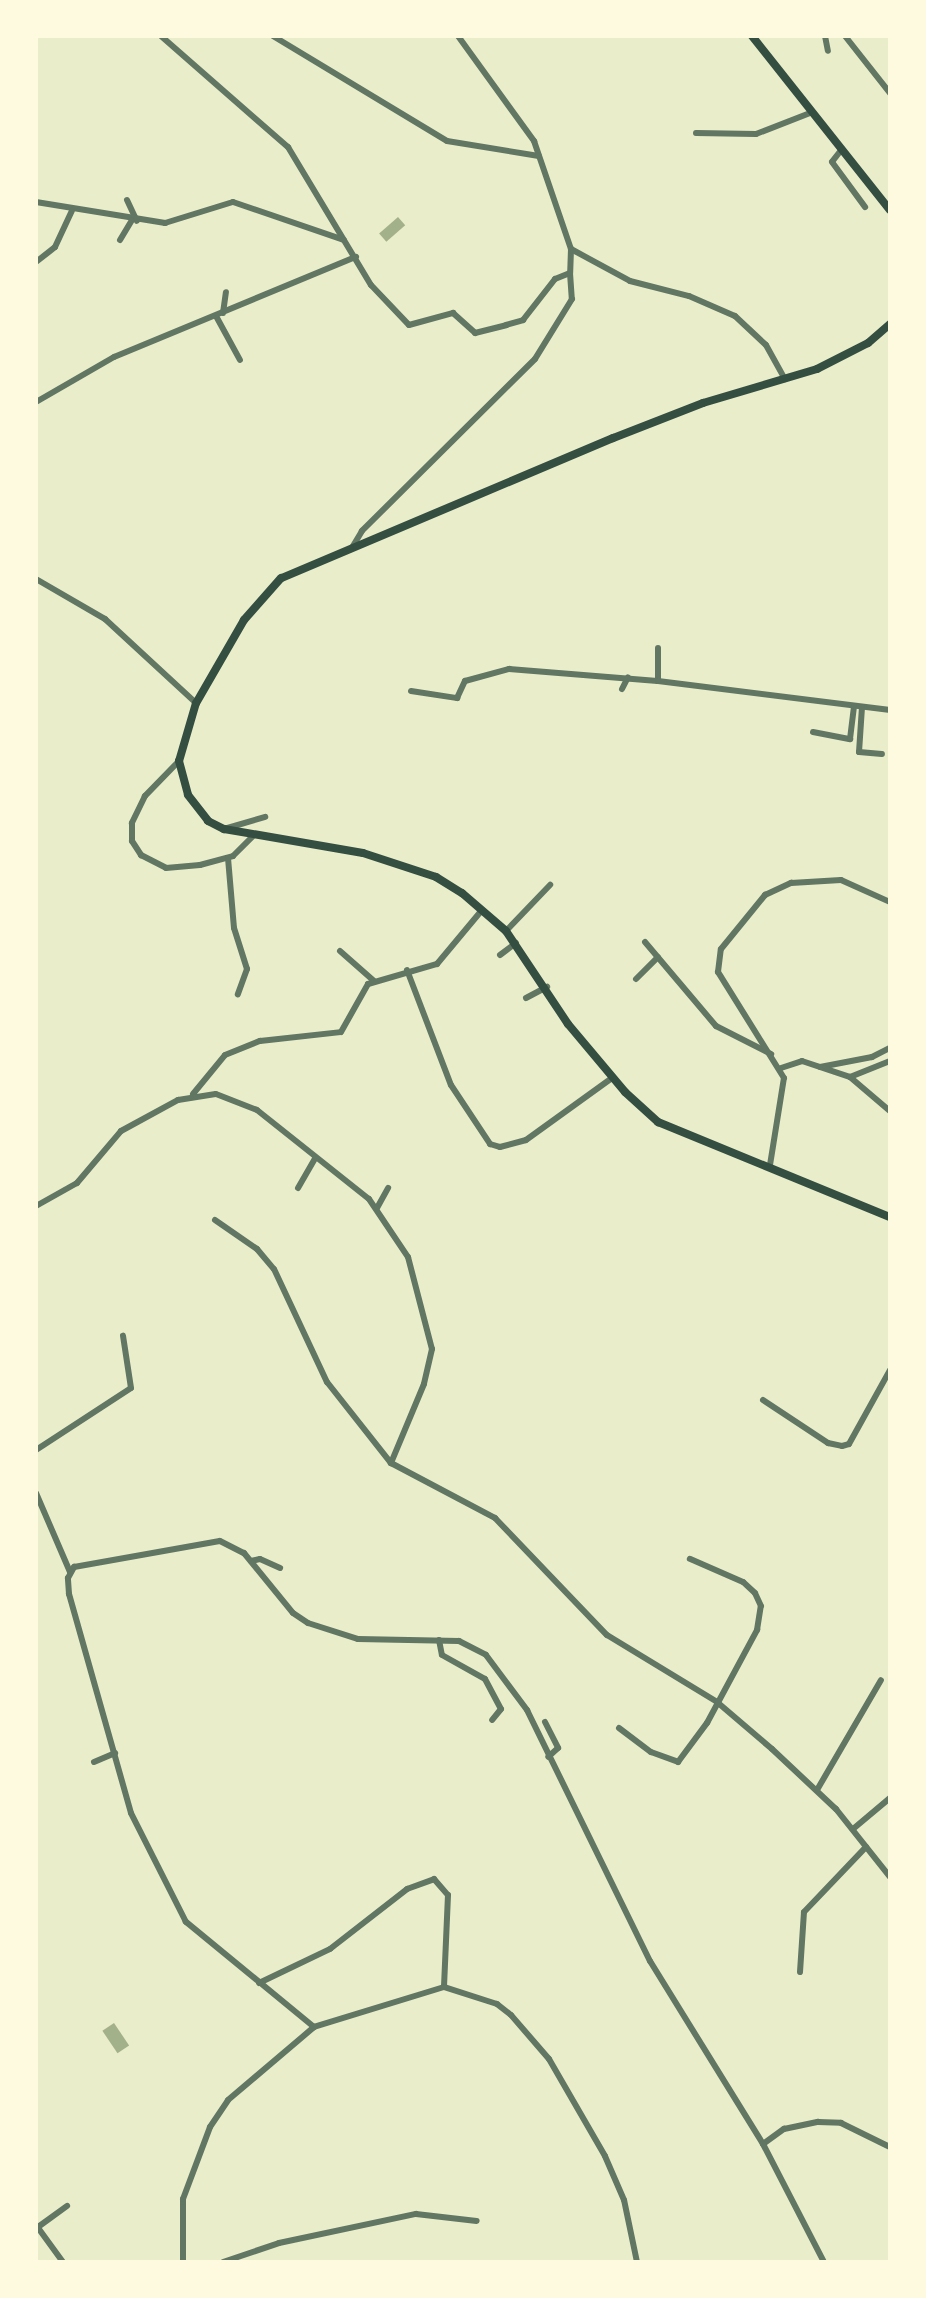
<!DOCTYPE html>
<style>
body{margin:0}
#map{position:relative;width:926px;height:2298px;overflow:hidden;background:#e9edc9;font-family:Signika,sans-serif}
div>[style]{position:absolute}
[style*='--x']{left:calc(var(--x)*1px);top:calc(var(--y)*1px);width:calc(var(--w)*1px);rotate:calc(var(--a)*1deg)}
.water>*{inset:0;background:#a3b18a;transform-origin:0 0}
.minor>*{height:6px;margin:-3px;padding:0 3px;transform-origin:3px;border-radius:3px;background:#617663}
.secondary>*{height:8px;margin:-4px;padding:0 4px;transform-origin:4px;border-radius:4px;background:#344e41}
span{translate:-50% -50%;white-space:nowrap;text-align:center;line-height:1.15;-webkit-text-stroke:8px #fefae0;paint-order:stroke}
.frame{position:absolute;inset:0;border:38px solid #fefae0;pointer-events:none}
</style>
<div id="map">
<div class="water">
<div style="left:398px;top:217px;width:11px;height:25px;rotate:49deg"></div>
<div style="left:114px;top:2023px;width:27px;height:14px;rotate:56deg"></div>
</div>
<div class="minor">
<div style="--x:161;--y:36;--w:169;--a:41.2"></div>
<div style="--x:288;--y:147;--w:161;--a:59"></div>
<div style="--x:371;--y:285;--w:55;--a:46.5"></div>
<div style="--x:409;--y:325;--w:46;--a:-15.3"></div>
<div style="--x:453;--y:313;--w:30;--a:42"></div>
<div style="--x:475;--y:333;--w:32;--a:-14"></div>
<div style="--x:506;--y:325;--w:18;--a:-16"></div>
<div style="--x:523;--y:320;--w:52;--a:-52"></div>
<div style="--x:555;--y:279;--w:16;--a:-22"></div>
<div style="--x:570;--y:273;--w:26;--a:86"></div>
<div style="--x:572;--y:299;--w:70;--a:121.7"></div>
<div style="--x:535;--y:359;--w:244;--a:135.2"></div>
<div style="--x:362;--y:531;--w:21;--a:121"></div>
<div style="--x:273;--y:36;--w:203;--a:31.1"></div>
<div style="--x:447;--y:141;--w:93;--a:9.3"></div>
<div style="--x:458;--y:36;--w:130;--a:54.1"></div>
<div style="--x:534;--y:141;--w:114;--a:71.1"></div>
<div style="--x:571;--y:249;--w:24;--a:92"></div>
<div style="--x:825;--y:36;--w:15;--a:79"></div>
<div style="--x:845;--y:36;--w:73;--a:51.7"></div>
<div style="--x:696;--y:133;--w:60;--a:1"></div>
<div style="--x:756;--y:134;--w:58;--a:-21.3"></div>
<div style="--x:842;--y:149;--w:16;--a:128"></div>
<div style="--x:832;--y:162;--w:56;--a:53.7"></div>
<div style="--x:127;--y:200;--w:23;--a:65"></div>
<div style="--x:36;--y:202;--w:131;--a:9.2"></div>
<div style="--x:165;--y:223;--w:71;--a:-17.2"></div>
<div style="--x:233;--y:202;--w:117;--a:18.9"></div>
<div style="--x:120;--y:240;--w:23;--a:-59"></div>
<div style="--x:571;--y:249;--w:67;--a:28.5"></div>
<div style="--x:630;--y:281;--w:61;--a:14.3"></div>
<div style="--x:689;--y:296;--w:50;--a:23.5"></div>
<div style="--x:735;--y:316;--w:42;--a:43.1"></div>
<div style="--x:766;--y:345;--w:39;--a:61"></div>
<div style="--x:36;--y:262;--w:24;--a:-38"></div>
<div style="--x:55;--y:247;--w:40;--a:-65"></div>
<div style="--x:223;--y:313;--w:21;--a:-82"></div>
<div style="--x:216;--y:316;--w:50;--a:61.4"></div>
<div style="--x:36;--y:402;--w:90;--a:-30"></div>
<div style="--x:114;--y:357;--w:262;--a:-22.5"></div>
<div style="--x:36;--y:579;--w:80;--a:30.1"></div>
<div style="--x:105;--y:619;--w:124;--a:42.7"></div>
<div style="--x:658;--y:648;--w:33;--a:90"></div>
<div style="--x:622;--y:689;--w:13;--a:-63"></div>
<div style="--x:411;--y:691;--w:47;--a:8.7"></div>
<div style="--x:457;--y:698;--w:19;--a:-65"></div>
<div style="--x:465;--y:681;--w:46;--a:-15.3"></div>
<div style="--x:509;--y:669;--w:149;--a:4.6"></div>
<div style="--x:658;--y:681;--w:234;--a:7.1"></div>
<div style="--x:862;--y:707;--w:45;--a:93.8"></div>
<div style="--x:859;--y:752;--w:23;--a:5"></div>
<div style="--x:813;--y:732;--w:38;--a:11"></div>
<div style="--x:850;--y:739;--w:33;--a:-83"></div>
<div style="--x:179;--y:761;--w:49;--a:134.2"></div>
<div style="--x:145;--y:796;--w:30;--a:116"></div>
<div style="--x:132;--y:823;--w:18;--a:90"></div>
<div style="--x:132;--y:841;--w:17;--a:57"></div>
<div style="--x:141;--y:855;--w:28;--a:27"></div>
<div style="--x:166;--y:868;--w:34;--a:-5"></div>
<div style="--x:200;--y:865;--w:34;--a:-15"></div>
<div style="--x:233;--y:856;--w:30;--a:-45"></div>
<div style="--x:224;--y:829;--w:43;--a:-16.3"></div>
<div style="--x:228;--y:858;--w:70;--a:85.1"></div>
<div style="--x:234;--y:928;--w:43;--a:72.4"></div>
<div style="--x:247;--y:969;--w:27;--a:110"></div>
<div style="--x:506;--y:931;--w:64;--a:-46.3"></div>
<div style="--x:645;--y:942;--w:110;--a:49.8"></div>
<div style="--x:716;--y:1026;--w:62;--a:27"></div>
<div style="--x:340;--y:951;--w:45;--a:41.4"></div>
<div style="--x:500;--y:955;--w:20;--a:-37"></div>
<div style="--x:407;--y:970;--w:123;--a:69.1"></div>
<div style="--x:451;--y:1085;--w:71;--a:56.5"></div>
<div style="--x:490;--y:1144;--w:10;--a:17"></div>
<div style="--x:500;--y:1147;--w:27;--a:-15"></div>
<div style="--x:526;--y:1140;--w:106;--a:-35.8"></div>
<div style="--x:636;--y:979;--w:31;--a:-45"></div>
<div style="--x:526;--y:998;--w:24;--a:-28"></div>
<div style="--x:820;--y:1067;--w:53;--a:-10.9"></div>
<div style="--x:872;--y:1057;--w:20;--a:-27"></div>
<div style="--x:781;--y:1068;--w:22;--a:-18"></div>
<div style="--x:802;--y:1061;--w:51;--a:18.4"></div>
<div style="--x:850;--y:1077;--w:43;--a:-21.8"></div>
<div style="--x:850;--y:1077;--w:52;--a:40.4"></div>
<div style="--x:193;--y:1094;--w:50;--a:-50.6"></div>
<div style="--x:225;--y:1055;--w:38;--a:-22"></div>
<div style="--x:260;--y:1041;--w:81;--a:-6.3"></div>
<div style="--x:341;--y:1032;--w:55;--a:-60.6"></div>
<div style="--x:368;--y:984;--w:72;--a:-16.2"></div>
<div style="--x:437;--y:964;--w:70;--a:-50.2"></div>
<div style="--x:770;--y:1165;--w:88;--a:-80.9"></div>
<div style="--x:784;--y:1078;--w:125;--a:-121.9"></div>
<div style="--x:718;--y:972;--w:23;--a:-83"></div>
<div style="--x:721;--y:949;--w:70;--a:-50.8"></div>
<div style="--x:765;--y:895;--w:29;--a:-25"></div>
<div style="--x:791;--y:883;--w:50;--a:-3.4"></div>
<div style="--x:841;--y:880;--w:54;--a:24.2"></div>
<div style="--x:298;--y:1188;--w:34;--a:-60"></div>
<div style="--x:36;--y:1206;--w:47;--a:-29.3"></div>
<div style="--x:77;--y:1183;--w:68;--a:-49.8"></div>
<div style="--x:121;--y:1131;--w:65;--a:-28.5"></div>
<div style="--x:178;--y:1100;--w:38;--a:-9"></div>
<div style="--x:216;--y:1094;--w:44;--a:21.3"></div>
<div style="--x:257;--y:1110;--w:143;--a:38.5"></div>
<div style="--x:369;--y:1199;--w:70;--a:56.1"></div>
<div style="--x:408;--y:1257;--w:95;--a:75.4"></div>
<div style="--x:432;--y:1349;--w:36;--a:103"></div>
<div style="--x:424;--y:1384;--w:86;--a:112.7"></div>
<div style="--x:377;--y:1208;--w:23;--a:-61"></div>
<div style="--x:215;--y:1220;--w:51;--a:34.6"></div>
<div style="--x:257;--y:1249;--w:26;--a:50"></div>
<div style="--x:274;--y:1269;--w:125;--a:64.9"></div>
<div style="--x:327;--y:1382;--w:103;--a:51.7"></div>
<div style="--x:391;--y:1463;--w:118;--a:27.9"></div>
<div style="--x:495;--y:1518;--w:162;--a:46.3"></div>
<div style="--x:607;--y:1635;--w:129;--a:31.3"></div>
<div style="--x:717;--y:1702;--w:72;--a:40.5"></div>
<div style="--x:772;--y:1749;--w:88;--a:43.2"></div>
<div style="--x:836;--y:1809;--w:87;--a:51.5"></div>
<div style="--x:763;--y:1400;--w:78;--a:33.5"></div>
<div style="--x:828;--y:1443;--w:14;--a:12"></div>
<div style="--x:842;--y:1446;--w:7;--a:-16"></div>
<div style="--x:849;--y:1444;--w:85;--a:-61"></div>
<div style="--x:36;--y:1450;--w:113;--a:-33.1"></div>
<div style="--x:131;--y:1388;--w:53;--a:-98.7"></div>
<div style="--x:36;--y:1493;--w:86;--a:66.7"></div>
<div style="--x:251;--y:1561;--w:9;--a:-13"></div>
<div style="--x:260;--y:1559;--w:22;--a:24"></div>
<div style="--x:439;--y:1640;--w:15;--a:79"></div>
<div style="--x:442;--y:1655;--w:49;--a:29.2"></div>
<div style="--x:485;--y:1679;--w:34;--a:62"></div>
<div style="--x:501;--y:1709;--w:14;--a:129"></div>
<div style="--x:545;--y:1722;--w:29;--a:63"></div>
<div style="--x:558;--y:1748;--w:13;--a:138"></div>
<div style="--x:619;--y:1728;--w:40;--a:37"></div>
<div style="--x:651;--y:1752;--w:29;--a:20"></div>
<div style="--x:678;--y:1762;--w:49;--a:-53.4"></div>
<div style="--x:707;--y:1723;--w:106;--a:-61.7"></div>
<div style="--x:757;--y:1630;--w:24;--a:-81"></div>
<div style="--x:761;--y:1606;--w:14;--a:-115"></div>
<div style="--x:755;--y:1593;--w:16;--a:-137"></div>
<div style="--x:743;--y:1582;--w:58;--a:-156.5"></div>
<div style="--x:94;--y:1762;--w:23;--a:-23"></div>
<div style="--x:817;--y:1790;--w:127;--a:-59.8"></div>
<div style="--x:853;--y:1829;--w:48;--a:-40"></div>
<div style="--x:800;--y:1972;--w:60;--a:-86.2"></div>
<div style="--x:804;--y:1912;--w:90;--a:-46.4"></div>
<div style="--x:259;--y:1983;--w:79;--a:-25.6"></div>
<div style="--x:330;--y:1949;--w:98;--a:-37.9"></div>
<div style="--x:407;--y:1889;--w:29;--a:-20"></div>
<div style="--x:434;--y:1879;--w:21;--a:49"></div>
<div style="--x:448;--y:1895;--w:92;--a:92.5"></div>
<div style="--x:763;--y:2144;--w:26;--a:-36"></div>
<div style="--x:784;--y:2129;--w:35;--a:-12"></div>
<div style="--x:818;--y:2122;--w:23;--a:2"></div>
<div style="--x:841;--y:2123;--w:55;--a:26.1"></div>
<div style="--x:36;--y:2225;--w:46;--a:53.9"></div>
<div style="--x:38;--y:2227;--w:36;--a:-36"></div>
<div style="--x:183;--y:2262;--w:63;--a:-90"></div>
<div style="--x:183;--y:2199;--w:77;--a:-69.4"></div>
<div style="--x:210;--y:2127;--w:32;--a:-56"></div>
<div style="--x:228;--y:2100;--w:113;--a:-40.3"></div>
<div style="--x:223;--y:2262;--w:59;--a:-18.7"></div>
<div style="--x:279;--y:2243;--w:140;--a:-12"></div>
<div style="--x:416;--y:2214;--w:61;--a:6.5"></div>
<div style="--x:637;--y:2262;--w:63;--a:-101.8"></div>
<div style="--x:624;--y:2200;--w:48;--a:-113.4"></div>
<div style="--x:605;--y:2156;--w:112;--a:-120"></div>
<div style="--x:549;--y:2059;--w:58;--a:-130.8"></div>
<div style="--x:511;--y:2015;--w:18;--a:-142"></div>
<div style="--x:497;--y:2004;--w:56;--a:-162.2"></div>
<div style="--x:444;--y:1987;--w:136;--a:162.9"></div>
<div style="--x:314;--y:2027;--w:166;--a:-140.6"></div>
<div style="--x:186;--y:1922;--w:122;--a:-116.8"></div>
<div style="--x:131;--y:1813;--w:228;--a:-105.8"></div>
<div style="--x:69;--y:1594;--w:16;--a:-94"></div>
<div style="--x:68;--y:1578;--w:13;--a:-61"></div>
<div style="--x:74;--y:1567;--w:148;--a:-10.1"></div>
<div style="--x:220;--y:1541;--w:27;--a:27"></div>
<div style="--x:244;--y:1553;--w:77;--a:50.8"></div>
<div style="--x:293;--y:1613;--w:18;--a:34"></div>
<div style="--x:308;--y:1623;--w:52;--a:17.7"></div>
<div style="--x:358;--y:1639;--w:101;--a:1.1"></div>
<div style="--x:459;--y:1641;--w:30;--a:27"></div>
<div style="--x:486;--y:1655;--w:69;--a:53.3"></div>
<div style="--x:527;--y:1710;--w:280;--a:63.9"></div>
<div style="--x:650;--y:1961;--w:215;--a:58.3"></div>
<div style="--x:763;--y:2144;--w:133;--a:62.7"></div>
</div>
<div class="secondary">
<div style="--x:752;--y:36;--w:222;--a:51.6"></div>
<div style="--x:890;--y:324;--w:29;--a:139"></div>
<div style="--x:868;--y:343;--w:57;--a:153"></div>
<div style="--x:817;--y:369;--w:119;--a:163.4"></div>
<div style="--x:703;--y:403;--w:97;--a:158.7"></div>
<div style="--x:613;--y:438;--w:360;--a:157.1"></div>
<div style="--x:281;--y:578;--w:56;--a:131.4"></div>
<div style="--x:244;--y:620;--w:96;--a:120"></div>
<div style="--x:196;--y:703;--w:60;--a:106.3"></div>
<div style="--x:179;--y:761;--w:35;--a:75"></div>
<div style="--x:188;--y:795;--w:33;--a:52"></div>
<div style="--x:208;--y:821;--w:18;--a:27"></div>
<div style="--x:224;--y:829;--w:141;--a:9.8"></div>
<div style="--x:363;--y:853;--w:77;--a:18.2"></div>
<div style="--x:436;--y:877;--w:31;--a:32"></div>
<div style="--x:462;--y:893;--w:58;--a:40.8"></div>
<div style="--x:506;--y:931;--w:112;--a:56.3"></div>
<div style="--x:568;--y:1024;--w:89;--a:50"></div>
<div style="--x:625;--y:1092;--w:45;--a:42.3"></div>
<div style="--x:658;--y:1122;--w:251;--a:22.3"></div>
</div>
<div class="frame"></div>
</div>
